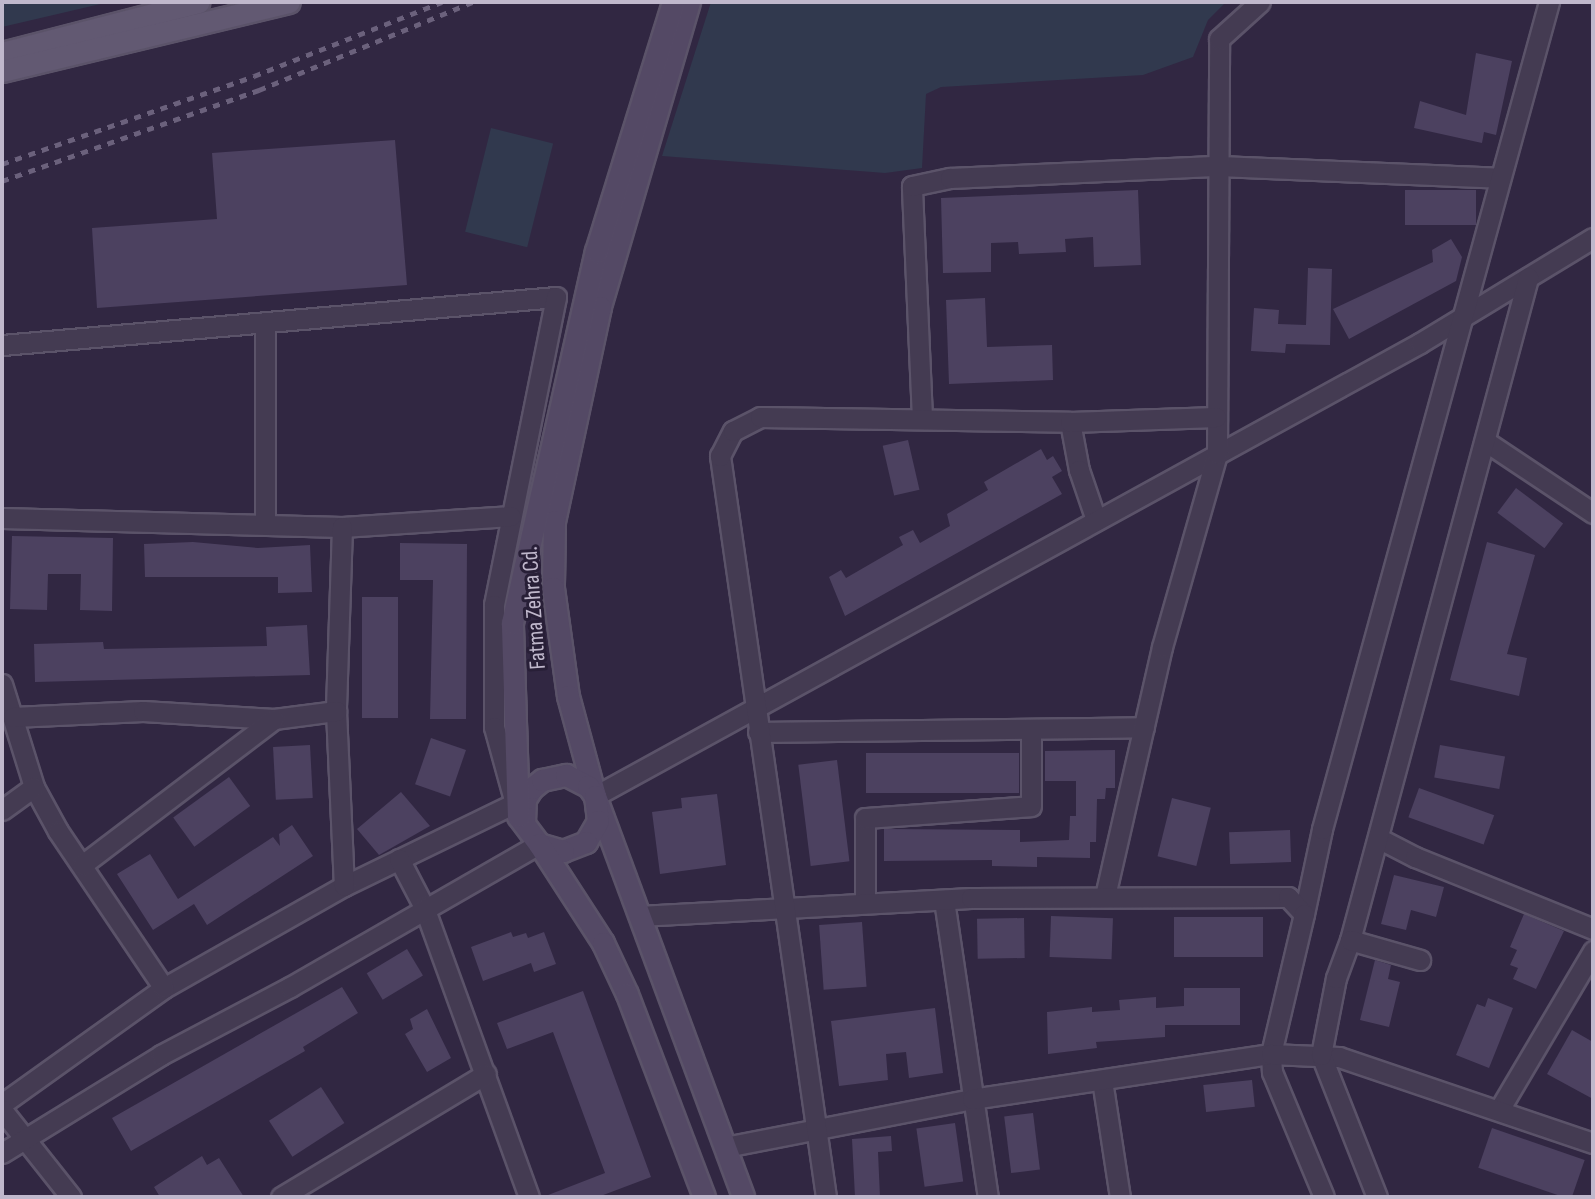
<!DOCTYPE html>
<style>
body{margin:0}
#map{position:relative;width:1595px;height:1199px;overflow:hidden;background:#312742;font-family:"Sofia Sans Condensed",sans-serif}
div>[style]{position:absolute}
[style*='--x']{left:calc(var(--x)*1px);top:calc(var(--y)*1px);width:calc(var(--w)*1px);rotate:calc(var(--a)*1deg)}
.green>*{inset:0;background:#31394e;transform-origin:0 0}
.building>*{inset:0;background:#4c4160;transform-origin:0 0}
.roads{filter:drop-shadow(2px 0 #5b5369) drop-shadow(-2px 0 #5b5369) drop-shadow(0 2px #5b5369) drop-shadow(0 -2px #5b5369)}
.street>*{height:19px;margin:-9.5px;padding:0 9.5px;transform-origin:9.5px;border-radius:9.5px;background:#443b52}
.secondary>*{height:21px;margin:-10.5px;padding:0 10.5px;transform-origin:10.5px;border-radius:10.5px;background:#544965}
.primary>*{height:21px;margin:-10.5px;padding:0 10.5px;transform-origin:10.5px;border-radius:10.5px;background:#625972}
.rail>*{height:5px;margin-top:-2.5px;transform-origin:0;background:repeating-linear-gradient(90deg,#6b617c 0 7px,transparent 0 14px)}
span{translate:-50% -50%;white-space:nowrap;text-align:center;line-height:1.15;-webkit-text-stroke:6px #281f37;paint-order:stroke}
.street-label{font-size:23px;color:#c0b8cc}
.frame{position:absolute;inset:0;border:4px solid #c0b8cc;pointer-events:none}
</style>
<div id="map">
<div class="green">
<div style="clip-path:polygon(2px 2px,109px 2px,2px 27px)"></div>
<div style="clip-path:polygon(711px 2px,1226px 2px,1208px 20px,1193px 57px,1143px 75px,941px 87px,926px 94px,922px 168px,885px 173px,662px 156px)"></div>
<div style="left:491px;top:128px;width:64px;height:107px;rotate:14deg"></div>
</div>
<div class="building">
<div style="clip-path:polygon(1476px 53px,1512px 61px,1496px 135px,1484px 132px,1482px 143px,1414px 128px,1420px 101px,1466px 115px)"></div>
<div style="clip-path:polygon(395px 140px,407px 285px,97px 308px,92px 228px,217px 219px,212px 153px)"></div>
<div style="clip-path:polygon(1138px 190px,1141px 265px,1094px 267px,1093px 237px,1065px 239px,1066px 252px,1019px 254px,1018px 242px,991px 243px,991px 272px,943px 273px,941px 198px)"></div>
<div style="left:1405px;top:190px;width:71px;height:35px"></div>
<div style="clip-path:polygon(1451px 239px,1462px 257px,1456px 281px,1349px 339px,1333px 309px,1433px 262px,1432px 250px)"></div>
<div style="clip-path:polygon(1308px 268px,1332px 269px,1330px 345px,1286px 344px,1285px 353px,1251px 351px,1254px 308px,1279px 310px,1278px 324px,1306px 325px)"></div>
<div style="clip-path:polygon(985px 298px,987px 347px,1052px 345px,1053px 380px,949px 384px,946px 300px)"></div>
<div style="left:908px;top:440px;width:51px;height:26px;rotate:77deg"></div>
<div style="clip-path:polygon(1041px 449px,1047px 460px,1053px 456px,1062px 471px,1052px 477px,1062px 494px,845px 616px,829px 577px,841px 570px,846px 578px,903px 545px,899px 537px,913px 530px,920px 543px,950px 526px,947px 514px,988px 490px,984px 482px)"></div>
<div style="left:1516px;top:488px;width:59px;height:31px;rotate:37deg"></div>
<div style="clip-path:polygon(12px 536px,113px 538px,112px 611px,80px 610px,81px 574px,48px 574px,47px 610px,10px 609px)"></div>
<div style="clip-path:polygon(193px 542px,258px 548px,310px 545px,312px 592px,278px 593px,278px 577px,145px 577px,144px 544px)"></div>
<div style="clip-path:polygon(1487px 542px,1535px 555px,1507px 654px,1527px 658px,1519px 696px,1450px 680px)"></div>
<div style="clip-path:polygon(400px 543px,467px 544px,466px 719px,430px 719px,433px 580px,400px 580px)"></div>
<div style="left:362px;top:597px;width:36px;height:121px"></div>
<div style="clip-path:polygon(307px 625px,310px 675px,35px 682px,34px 644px,103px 642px,104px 649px,267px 646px,266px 627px)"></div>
<div style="left:431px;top:738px;width:37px;height:49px;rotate:19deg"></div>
<div style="left:310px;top:745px;width:53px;height:37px;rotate:87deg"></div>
<div style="left:1440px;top:745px;width:66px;height:33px;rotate:10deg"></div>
<div style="clip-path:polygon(1115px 750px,1115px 788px,1106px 788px,1105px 799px,1097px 799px,1096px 842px,1090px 842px,1090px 858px,1037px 857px,1037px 867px,992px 866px,992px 860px,884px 861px,884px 829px,1020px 830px,1020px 842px,1069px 840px,1070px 816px,1076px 816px,1076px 781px,1045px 781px,1045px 751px)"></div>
<div style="left:1019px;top:753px;width:40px;height:153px;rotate:90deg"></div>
<div style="left:837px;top:760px;width:102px;height:39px;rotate:83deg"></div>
<div style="left:229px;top:777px;width:36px;height:69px;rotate:54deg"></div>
<div style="left:1419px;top:788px;width:80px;height:31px;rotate:20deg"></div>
<div style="clip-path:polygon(401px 792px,430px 826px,379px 855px,357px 829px)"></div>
<div style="clip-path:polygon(717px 794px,726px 865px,660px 874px,652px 812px,682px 808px,681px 798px)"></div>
<div style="left:1172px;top:798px;width:40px;height:60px;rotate:14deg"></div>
<div style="clip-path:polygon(292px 825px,313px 856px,207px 925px,194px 904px,153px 930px,117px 874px,150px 854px,178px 899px,273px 837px,280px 846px,279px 834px)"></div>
<div style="left:1290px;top:830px;width:32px;height:61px;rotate:88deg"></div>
<div style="clip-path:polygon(1394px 875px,1444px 887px,1436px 917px,1411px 910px,1406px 930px,1381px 924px)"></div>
<div style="clip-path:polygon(1524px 914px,1564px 931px,1536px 989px,1513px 979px,1518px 968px,1510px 965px,1517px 950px,1510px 947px)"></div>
<div style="left:1051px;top:916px;width:62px;height:41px;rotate:2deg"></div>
<div style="left:1174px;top:917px;width:89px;height:40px"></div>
<div style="left:1024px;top:918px;width:40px;height:47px;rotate:89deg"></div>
<div style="left:862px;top:922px;width:65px;height:43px;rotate:86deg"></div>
<div style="clip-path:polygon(511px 932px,513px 937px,526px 933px,528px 938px,544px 932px,556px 964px,534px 972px,531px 963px,483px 981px,471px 947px)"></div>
<div style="left:407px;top:949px;width:31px;height:47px;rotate:59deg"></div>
<div style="clip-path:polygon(1375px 960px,1391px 965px,1388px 979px,1400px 982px,1389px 1027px,1360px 1020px)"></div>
<div style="clip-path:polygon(342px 987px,358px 1013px,303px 1047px,305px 1051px,131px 1151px,112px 1118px)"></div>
<div style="clip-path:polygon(1184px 988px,1240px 988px,1240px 1025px,1165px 1025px,1165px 1037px,1096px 1042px,1097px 1048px,1048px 1054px,1047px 1012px,1092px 1007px,1092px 1012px,1120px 1010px,1119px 1000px,1156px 997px,1156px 1008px,1184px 1006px)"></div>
<div style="clip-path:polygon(583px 991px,651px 1177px,598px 1197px,543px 1197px,605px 1173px,553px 1032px,507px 1049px,497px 1023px)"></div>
<div style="clip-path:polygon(1488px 998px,1513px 1008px,1489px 1068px,1456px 1055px,1477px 1004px,1485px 1007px)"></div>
<div style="clip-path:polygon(935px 1008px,943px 1073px,909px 1078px,906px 1052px,886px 1054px,888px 1080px,839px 1086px,831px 1021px)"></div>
<div style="clip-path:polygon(427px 1009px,451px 1058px,427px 1072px,405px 1034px,413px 1029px,410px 1019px)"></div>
<div style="clip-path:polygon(1572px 1030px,1593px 1042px,1593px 1099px,1547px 1074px)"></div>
<div style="left:1252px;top:1080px;width:27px;height:49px;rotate:84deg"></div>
<div style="left:321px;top:1087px;width:43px;height:62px;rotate:57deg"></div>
<div style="left:1033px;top:1113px;width:57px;height:29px;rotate:83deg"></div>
<div style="left:955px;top:1123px;width:59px;height:39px;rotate:82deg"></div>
<div style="left:1492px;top:1128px;width:98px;height:42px;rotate:19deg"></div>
<div style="clip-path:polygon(891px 1136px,892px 1151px,878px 1152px,880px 1197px,855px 1197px,852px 1139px)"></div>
<div style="clip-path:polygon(202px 1156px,207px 1165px,219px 1158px,244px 1197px,160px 1197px,154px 1187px)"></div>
</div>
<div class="roads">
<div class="street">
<div style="--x:2;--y:345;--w:556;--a:-4.95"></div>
<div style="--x:556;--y:297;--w:314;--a:101.4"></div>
<div style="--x:494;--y:605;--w:122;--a:90"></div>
<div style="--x:494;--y:727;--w:79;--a:74.6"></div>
<div style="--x:515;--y:803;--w:190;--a:154.1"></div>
<div style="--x:344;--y:886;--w:207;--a:150.5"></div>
<div style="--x:164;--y:988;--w:199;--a:144.4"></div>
<div style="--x:922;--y:418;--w:232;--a:-92.5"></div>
<div style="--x:912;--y:186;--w:39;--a:-12"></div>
<div style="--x:950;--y:178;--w:269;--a:-2.6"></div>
<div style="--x:1219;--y:166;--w:281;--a:2.4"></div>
<div style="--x:1070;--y:422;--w:49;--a:79.4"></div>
<div style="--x:1079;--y:470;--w:53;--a:71.2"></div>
<div style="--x:1485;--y:441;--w:130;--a:33.7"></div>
<div style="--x:2;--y:518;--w:340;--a:1.5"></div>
<div style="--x:342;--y:527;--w:169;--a:-3.7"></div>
<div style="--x:265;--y:523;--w:201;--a:-90"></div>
<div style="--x:342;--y:527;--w:184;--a:91.9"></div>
<div style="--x:336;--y:711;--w:175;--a:87.4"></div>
<div style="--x:2;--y:684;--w:108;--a:72.7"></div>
<div style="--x:34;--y:787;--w:50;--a:61.4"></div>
<div style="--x:58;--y:831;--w:189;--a:56"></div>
<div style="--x:13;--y:717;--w:130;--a:-2.6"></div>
<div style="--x:143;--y:711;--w:131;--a:3.5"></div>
<div style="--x:274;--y:719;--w:63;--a:-7.4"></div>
<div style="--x:758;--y:732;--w:386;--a:-0.7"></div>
<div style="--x:595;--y:796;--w:941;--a:-28.77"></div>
<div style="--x:1420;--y:343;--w:202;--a:-31.3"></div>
<div style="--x:2;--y:810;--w:39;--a:-36"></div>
<div style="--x:1378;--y:838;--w:42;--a:27.2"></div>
<div style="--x:1415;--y:857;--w:192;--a:22"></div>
<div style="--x:399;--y:859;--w:54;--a:62.5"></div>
<div style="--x:424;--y:907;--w:308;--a:70.1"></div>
<div style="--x:82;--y:865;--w:241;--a:-37.2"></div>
<div style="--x:1105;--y:896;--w:255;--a:-77.1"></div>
<div style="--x:1162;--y:647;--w:201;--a:-74.1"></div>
<div style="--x:1217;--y:454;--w:415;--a:-89.7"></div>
<div style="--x:1219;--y:39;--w:55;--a:-42.1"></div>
<div style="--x:944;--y:900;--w:300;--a:81.6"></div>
<div style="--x:865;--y:903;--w:85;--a:-90"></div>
<div style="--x:865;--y:818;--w:166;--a:-4.1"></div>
<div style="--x:1031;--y:806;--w:77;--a:-90"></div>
<div style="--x:1304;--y:914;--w:87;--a:-78"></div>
<div style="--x:1322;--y:829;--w:858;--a:-74.65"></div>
<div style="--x:639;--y:916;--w:332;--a:-3.1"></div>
<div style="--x:971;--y:898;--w:317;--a:-0.2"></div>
<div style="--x:1288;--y:897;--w:23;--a:47"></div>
<div style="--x:1304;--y:914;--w:144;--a:103.3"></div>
<div style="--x:1271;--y:1054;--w:18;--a:87"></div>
<div style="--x:1272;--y:1072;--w:135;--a:67.4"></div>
<div style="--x:1350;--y:940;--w:686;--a:-74.95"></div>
<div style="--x:1102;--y:1080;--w:118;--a:81.3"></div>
<div style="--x:2;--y:1110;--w:111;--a:51.6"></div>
<div style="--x:1499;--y:1110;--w:185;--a:-59.4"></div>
<div style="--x:725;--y:1147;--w:252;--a:-11"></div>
<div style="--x:972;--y:1099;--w:302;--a:-8.6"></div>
<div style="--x:1271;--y:1054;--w:68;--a:2.5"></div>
<div style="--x:1339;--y:1057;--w:268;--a:18.7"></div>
<div style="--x:2;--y:1153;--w:187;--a:-31.6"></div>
<div style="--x:161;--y:1055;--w:146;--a:-27.8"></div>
<div style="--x:290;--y:987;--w:287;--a:-29.9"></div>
<div style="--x:281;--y:1197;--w:239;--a:-31"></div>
<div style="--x:826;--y:1197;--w:749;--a:-98.14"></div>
<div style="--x:720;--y:456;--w:28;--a:-63"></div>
<div style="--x:733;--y:431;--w:30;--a:-27"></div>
<div style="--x:760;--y:417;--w:310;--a:0.9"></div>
<div style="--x:1070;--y:422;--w:146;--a:-2"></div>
<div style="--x:1377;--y:1197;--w:153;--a:-111.5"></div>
<div style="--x:1321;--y:1055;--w:78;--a:-79"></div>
<div style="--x:1336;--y:978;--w:40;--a:-69.8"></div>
<div style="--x:1350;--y:940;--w:73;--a:15.9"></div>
</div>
<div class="secondary">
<div style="--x:689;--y:2;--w:318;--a:106.3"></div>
<div style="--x:600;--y:307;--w:219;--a:102.1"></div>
<div style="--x:554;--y:521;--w:67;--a:90.9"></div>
<div style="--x:553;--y:588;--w:109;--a:82.1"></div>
<div style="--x:568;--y:696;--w:104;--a:74.9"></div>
<div style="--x:595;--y:796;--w:427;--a:69.7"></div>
<div style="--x:524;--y:823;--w:24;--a:-88"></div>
<div style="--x:525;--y:799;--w:13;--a:-58"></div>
<div style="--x:532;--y:788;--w:13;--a:-39"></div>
<div style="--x:542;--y:780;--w:25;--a:-12"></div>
<div style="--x:566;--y:775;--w:25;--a:27"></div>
<div style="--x:588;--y:786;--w:12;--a:55"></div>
<div style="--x:595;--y:796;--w:25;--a:83"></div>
<div style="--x:598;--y:821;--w:24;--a:120"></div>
<div style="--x:586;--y:842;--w:25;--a:159"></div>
<div style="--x:563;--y:851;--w:25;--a:-164"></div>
<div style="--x:539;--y:844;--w:35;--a:-127"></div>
<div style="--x:518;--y:816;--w:193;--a:-91.8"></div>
<div style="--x:512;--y:623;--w:381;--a:-77.3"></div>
<div style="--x:596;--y:251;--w:261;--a:-72.8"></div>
<div style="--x:539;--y:844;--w:118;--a:57.1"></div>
<div style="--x:603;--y:943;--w:56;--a:64.8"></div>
<div style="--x:627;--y:994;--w:217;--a:69.2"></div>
</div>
<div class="primary">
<div style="--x:2;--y:53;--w:203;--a:-14.5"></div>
<div style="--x:2;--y:71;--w:295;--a:-13.5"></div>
</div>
</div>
<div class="rail">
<div style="--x:2;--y:164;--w:267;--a:-19.2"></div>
<div style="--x:254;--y:76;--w:202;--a:-21.5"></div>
<div style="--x:2;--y:181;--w:273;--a:-19.5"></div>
<div style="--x:259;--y:90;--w:231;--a:-22.4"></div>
</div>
<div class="street-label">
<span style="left:534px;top:608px;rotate:-94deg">Fatma Zehra Cd.</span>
</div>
<div class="frame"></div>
</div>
